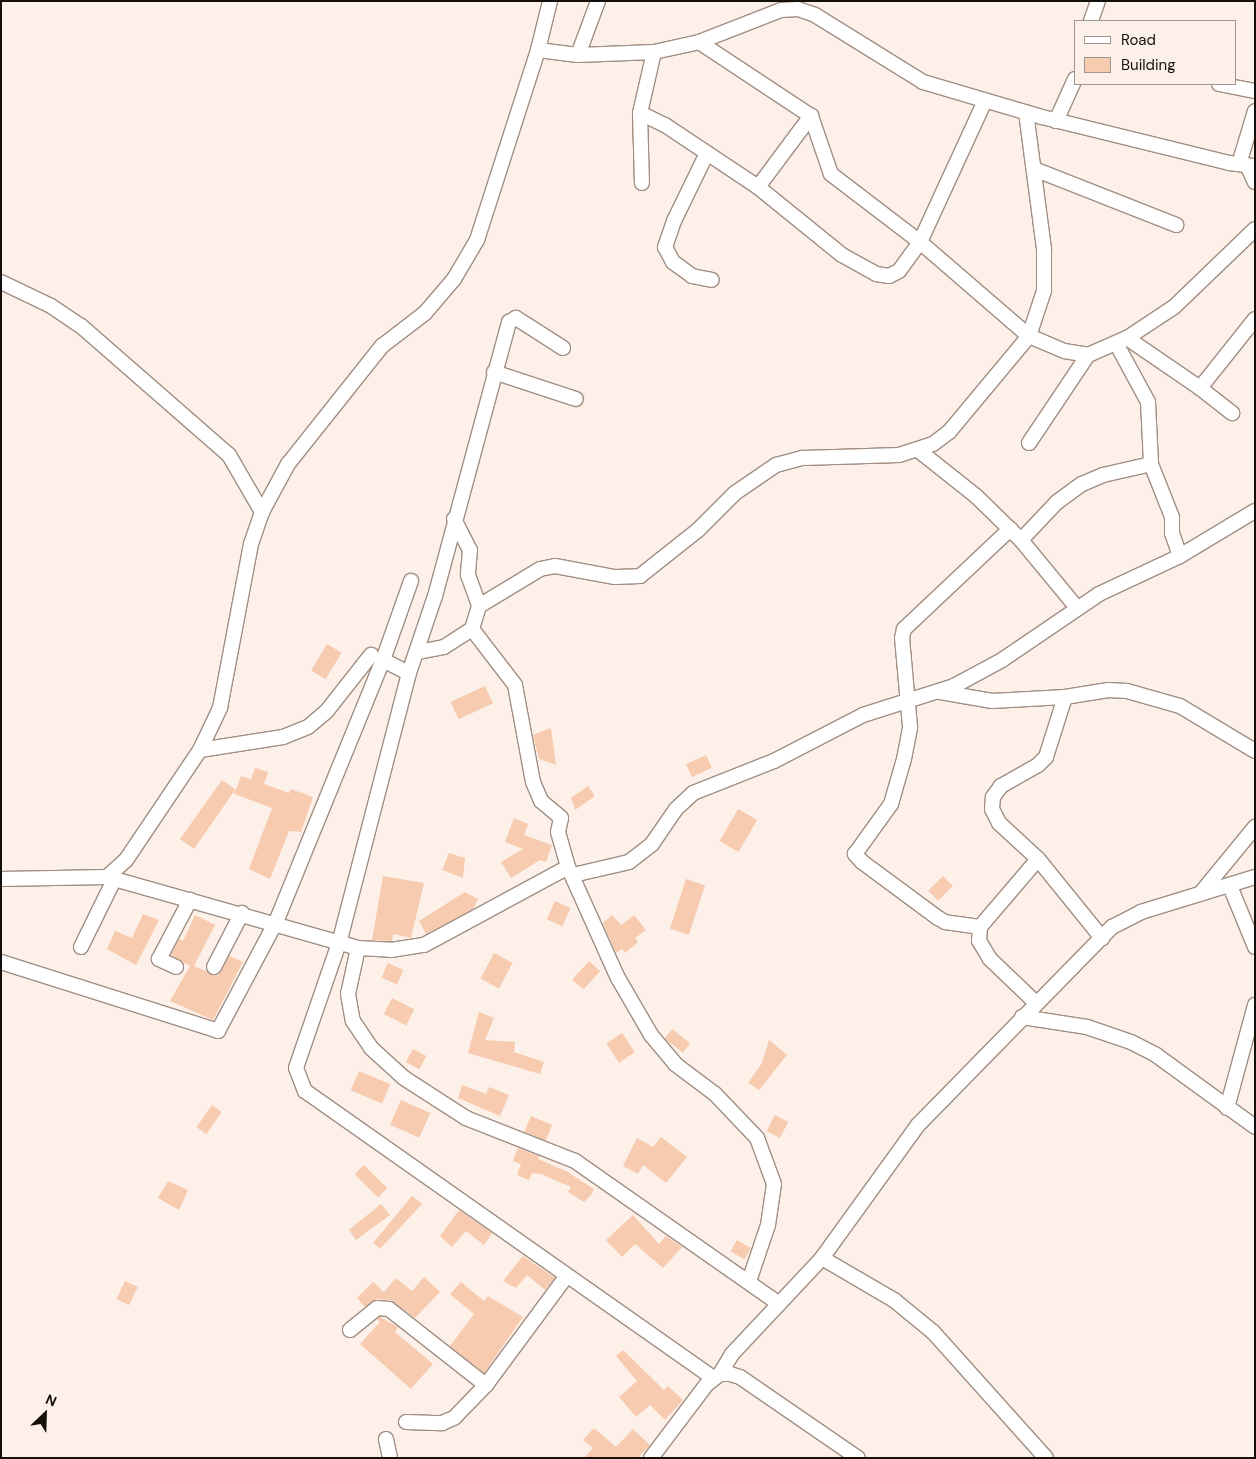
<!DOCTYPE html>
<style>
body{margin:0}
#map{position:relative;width:1256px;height:1459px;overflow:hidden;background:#fcf0e8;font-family:"DM Sans",sans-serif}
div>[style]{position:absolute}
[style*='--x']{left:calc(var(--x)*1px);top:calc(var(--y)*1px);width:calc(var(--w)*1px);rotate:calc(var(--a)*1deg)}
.building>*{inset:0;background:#f7cbaf;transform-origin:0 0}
.roads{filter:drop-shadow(1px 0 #a18e82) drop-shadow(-1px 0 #a18e82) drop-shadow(0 1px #a18e82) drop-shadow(0 -1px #a18e82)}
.minor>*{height:14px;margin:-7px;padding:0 7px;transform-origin:7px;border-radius:7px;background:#fff}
span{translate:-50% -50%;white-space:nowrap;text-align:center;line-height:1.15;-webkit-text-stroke:5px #fcf0e8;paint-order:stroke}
.frame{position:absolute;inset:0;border:2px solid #16100b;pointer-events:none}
.legend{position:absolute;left:1074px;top:20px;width:162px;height:65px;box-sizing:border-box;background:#fcf0e8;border:1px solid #a09690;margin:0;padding:6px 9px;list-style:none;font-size:15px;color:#16100b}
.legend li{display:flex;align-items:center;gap:10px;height:25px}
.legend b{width:25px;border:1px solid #a09690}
.north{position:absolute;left:20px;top:1389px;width:50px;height:50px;-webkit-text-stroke:4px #fcf0e8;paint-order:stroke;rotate:24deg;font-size:14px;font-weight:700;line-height:20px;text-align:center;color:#16100b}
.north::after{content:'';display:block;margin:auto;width:18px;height:22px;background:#16100b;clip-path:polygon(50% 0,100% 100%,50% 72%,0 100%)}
</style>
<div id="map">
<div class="building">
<div style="left:327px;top:644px;width:17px;height:31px;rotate:31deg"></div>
<div style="left:485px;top:686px;width:19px;height:38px;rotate:65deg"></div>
<div style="clip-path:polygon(551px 728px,556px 765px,539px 759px,533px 735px)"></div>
<div style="left:706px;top:755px;width:14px;height:22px;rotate:65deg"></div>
<div style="clip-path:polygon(255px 768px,268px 772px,264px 784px,289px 793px,291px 789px,313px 797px,301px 832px,289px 831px,270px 879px,249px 869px,272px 808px,234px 794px,235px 790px,194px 849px,180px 839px,222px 780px,236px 790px,241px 776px,251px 779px)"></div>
<div style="clip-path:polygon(588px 786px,595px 796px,575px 810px,571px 798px)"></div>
<div style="left:738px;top:809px;width:22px;height:37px;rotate:30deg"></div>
<div style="clip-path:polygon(514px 818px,528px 824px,524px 835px,552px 845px,546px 862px,540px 860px,511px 878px,501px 862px,523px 849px,505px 842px)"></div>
<div style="clip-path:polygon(449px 853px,465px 858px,463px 878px,442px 870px)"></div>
<div style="clip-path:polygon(383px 876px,424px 883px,411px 938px,393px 934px,392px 941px,372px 940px)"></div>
<div style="left:943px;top:876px;width:14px;height:21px;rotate:45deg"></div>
<div style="left:686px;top:879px;width:20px;height:52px;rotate:18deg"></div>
<div style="clip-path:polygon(465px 892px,478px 899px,473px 909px,426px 934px,419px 921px)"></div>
<div style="left:555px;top:901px;width:17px;height:20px;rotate:24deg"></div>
<div style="clip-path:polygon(143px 914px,159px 920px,136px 965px,107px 949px,115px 931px,132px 938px)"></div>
<div style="clip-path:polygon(195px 915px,215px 925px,194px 966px,218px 976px,229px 956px,243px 962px,213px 1020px,170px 1001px,190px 966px,171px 955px,179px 939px,183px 941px)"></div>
<div style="clip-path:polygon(612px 915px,621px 925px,634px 915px,646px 930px,635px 938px,638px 942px,625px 953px,622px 949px,616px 953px,603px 923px)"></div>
<div style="left:494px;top:953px;width:21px;height:29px;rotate:28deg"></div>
<div style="left:589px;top:961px;width:15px;height:25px;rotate:42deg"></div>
<div style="left:388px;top:963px;width:17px;height:16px;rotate:24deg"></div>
<div style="left:392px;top:998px;width:25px;height:18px;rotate:27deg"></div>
<div style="clip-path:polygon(479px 1012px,494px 1018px,485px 1040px,515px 1042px,514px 1052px,544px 1062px,540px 1074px,468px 1053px)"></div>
<div style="left:672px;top:1029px;width:23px;height:12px;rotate:38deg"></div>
<div style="left:622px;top:1033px;width:23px;height:19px;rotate:56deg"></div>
<div style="clip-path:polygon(769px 1040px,787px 1055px,759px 1090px,748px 1083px,762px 1063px)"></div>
<div style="left:413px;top:1049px;width:15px;height:15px;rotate:28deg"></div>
<div style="left:359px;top:1071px;width:34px;height:21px;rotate:23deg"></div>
<div style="clip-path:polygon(462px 1085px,486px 1094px,489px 1087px,509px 1095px,500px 1116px,458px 1098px)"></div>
<div style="left:401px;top:1100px;width:32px;height:27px;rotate:24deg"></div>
<div style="left:212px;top:1105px;width:12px;height:27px;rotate:35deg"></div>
<div style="left:775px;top:1115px;width:15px;height:18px;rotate:28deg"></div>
<div style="left:531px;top:1116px;width:23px;height:17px;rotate:23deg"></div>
<div style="clip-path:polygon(661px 1137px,687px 1157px,666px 1183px,643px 1165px,638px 1174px,623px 1166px,637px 1138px,653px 1147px)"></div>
<div style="clip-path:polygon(518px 1148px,539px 1156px,538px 1159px,566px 1171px,594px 1189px,591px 1195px,584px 1202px,568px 1192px,571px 1187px,541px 1174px,532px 1173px,529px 1180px,517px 1175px,521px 1164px,513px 1161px)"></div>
<div style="left:364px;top:1165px;width:33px;height:13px;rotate:45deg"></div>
<div style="clip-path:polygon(168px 1181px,188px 1190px,179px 1210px,158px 1198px)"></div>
<div style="clip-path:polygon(412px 1196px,422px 1204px,380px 1249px,373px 1243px)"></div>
<div style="clip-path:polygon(381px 1204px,390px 1215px,356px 1240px,349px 1230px)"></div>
<div style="clip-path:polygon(459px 1210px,492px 1233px,484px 1245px,466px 1231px,452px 1247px,440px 1236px)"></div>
<div style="clip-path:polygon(633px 1215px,659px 1244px,666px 1236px,682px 1247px,663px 1268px,635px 1244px,622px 1257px,606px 1240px)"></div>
<div style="left:737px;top:1240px;width:16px;height:13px;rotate:30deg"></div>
<div style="clip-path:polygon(523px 1256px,555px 1278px,545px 1290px,527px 1275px,516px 1288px,503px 1281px)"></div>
<div style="clip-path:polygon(424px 1277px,440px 1292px,415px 1318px,390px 1300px,377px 1299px,365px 1307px,357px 1298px,373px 1282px,384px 1292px,396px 1278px,412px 1291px)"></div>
<div style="left:125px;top:1281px;width:14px;height:20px;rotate:25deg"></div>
<div style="clip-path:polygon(461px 1282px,484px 1301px,488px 1296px,523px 1317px,484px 1373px,450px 1346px,474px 1314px,450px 1294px)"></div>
<div style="clip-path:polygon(380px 1317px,398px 1327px,395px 1332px,433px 1364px,411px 1389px,360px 1344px,380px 1322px,377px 1319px)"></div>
<div style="clip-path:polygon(623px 1350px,664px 1390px,668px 1386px,683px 1400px,665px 1420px,650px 1405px,636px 1417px,619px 1397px,637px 1381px,616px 1356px)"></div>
<div style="clip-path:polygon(594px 1428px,616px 1447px,633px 1429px,650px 1445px,638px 1458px,584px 1458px,593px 1448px,583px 1440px)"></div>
</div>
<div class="roads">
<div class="minor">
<div style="--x:1091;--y:21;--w:21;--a:-71"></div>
<div style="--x:699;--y:42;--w:134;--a:33.5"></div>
<div style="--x:811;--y:116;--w:61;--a:71"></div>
<div style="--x:831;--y:174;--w:112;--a:37.4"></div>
<div style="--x:920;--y:242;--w:144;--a:40.8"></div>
<div style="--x:1029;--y:336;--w:38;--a:23"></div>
<div style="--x:1064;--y:351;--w:24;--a:9"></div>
<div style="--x:1088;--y:355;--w:43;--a:-23.6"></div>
<div style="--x:1127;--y:338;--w:56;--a:-33.4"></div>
<div style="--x:1174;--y:307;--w:112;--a:-43.9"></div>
<div style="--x:538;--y:50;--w:40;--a:7.1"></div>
<div style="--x:578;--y:55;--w:76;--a:-2.3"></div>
<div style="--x:654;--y:52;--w:46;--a:-12.5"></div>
<div style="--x:699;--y:42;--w:88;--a:-21.3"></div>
<div style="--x:781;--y:10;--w:17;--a:-3"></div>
<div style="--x:798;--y:9;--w:18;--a:19"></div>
<div style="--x:815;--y:15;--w:127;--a:31.8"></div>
<div style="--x:923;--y:82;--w:124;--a:16.4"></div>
<div style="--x:1042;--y:117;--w:193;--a:13.8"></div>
<div style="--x:1229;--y:163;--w:26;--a:7"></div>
<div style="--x:654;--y:52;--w:63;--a:102.9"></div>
<div style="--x:640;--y:113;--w:28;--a:26"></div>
<div style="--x:665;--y:125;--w:112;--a:33.7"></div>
<div style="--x:758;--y:187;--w:108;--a:39"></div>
<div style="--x:842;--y:255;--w:39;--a:29"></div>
<div style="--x:876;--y:274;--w:13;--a:9"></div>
<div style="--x:889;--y:276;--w:11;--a:-27"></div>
<div style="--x:899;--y:271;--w:36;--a:-54"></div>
<div style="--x:920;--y:242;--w:155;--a:-65.3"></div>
<div style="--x:578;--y:55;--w:58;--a:-69.7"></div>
<div style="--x:1219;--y:84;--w:37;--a:11"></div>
<div style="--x:640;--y:113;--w:70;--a:88.4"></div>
<div style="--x:1056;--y:121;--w:46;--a:-65.7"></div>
<div style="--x:707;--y:153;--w:76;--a:115.9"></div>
<div style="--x:674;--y:221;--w:28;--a:109"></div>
<div style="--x:665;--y:247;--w:17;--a:62"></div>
<div style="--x:673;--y:262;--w:24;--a:36"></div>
<div style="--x:692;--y:276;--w:20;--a:11"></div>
<div style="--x:1239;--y:164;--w:55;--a:-73.2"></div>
<div style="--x:1247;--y:165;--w:19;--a:65"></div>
<div style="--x:1034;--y:169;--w:153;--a:21.5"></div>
<div style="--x:758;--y:187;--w:89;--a:-53.3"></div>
<div style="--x:1;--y:282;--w:55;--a:25.6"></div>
<div style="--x:51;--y:306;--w:36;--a:34"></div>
<div style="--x:81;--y:326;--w:196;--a:41.1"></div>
<div style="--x:229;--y:455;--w:66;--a:59.9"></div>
<div style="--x:1127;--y:338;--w:88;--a:34.4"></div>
<div style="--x:1200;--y:388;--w:88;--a:-51.4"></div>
<div style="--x:1116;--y:343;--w:67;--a:61.5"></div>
<div style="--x:1148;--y:402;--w:62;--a:87.2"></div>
<div style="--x:1151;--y:464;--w:57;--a:68.4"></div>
<div style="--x:1172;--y:517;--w:16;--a:90"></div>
<div style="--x:1172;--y:533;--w:24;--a:71"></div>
<div style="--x:563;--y:348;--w:56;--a:-147.4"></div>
<div style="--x:516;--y:318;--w:8;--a:150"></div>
<div style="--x:509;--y:322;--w:284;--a:105.1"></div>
<div style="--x:435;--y:596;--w:81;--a:108.7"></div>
<div style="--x:409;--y:673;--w:279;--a:104.5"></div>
<div style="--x:339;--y:943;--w:132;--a:109"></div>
<div style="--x:296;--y:1068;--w:25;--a:69"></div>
<div style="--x:305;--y:1091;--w:499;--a:35.1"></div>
<div style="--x:494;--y:372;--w:86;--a:18.2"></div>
<div style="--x:1200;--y:388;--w:41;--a:38"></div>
<div style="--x:1029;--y:443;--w:106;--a:-56.2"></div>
<div style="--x:918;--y:450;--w:74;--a:38.4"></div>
<div style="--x:976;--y:496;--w:63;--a:44.4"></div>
<div style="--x:1021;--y:540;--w:88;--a:50.5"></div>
<div style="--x:454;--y:519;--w:35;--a:63"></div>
<div style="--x:470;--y:550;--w:25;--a:95"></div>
<div style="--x:468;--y:575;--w:33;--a:70"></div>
<div style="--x:479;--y:606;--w:24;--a:107"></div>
<div style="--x:472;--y:629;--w:71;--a:52.5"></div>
<div style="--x:515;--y:685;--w:99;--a:79.5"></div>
<div style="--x:533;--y:782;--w:21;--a:67"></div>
<div style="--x:541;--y:801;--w:26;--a:40"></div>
<div style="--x:561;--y:818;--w:14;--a:102"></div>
<div style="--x:558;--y:832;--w:36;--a:74"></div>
<div style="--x:568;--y:867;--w:122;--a:65.8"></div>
<div style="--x:618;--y:978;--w:66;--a:59.9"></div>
<div style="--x:651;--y:1035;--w:38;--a:50"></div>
<div style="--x:675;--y:1064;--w:50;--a:36.9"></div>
<div style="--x:715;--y:1094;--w:61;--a:46.3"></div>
<div style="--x:757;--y:1138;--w:49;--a:69.7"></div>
<div style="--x:774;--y:1184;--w:41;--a:98.3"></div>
<div style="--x:768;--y:1225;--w:59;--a:108.7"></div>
<div style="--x:1021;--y:540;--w:52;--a:-46.5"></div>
<div style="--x:1057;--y:502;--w:31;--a:-36"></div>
<div style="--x:1082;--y:484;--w:23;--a:-23"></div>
<div style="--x:1103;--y:475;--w:49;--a:-12.9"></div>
<div style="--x:479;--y:606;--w:71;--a:-31.2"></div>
<div style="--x:540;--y:569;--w:15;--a:-11"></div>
<div style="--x:555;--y:566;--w:61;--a:10.4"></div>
<div style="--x:615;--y:577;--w:25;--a:-2"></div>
<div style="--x:640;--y:576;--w:74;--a:-38.4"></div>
<div style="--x:698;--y:530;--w:52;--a:-45"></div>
<div style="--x:735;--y:493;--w:50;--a:-34.3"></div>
<div style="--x:776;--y:465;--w:28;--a:-15"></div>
<div style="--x:803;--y:458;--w:96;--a:-1.8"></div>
<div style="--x:899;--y:455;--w:36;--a:-18"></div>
<div style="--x:933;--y:444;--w:20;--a:-37"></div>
<div style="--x:949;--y:432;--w:125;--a:-50.2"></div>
<div style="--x:1029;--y:336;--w:47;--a:-71.6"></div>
<div style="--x:1044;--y:291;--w:42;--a:-90"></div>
<div style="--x:1044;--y:249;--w:137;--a:-97.5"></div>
<div style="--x:418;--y:652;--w:26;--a:-11"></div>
<div style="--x:444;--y:647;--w:33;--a:-33"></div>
<div style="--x:383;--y:660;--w:29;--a:27"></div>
<div style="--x:940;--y:692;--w:53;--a:9.8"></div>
<div style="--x:992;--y:701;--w:73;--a:-3.1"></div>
<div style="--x:1065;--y:697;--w:44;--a:-9.2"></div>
<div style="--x:1108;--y:690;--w:19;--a:3"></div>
<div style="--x:1127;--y:691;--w:55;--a:15.8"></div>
<div style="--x:1180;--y:706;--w:87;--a:31"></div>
<div style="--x:1065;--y:697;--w:63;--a:107.6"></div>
<div style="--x:1046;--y:757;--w:11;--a:135"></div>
<div style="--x:1038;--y:765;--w:43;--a:150.4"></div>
<div style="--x:1001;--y:786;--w:14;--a:126"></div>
<div style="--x:993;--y:797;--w:12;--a:95"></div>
<div style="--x:992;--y:809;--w:16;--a:63"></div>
<div style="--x:999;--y:823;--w:53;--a:42.7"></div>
<div style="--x:1038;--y:859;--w:102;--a:51"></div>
<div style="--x:200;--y:750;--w:84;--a:-8.9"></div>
<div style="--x:283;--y:737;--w:27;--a:-22"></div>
<div style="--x:308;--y:727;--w:23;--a:-40"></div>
<div style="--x:326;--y:712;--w:73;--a:-51.7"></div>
<div style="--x:573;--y:875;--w:57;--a:-13.1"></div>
<div style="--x:629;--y:862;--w:29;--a:-38"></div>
<div style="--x:652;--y:844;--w:42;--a:-55.6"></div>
<div style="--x:676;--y:809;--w:23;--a:-43"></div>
<div style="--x:693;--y:793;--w:87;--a:-21.6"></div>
<div style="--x:774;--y:761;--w:100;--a:-27.3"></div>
<div style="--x:863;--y:715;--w:96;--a:-17.7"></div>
<div style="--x:954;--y:686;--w:55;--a:-28.4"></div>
<div style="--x:1002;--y:660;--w:117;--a:-34.2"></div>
<div style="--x:1099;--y:594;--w:89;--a:-25.1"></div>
<div style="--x:1180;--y:556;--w:87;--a:-31"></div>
<div style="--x:107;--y:877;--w:261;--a:15.8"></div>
<div style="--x:358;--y:948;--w:33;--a:3"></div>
<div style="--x:391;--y:950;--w:33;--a:-9"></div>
<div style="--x:424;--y:945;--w:164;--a:-28.4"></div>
<div style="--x:1;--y:879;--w:106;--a:-1.1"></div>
<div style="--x:107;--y:877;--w:25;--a:-42"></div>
<div style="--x:126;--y:860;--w:133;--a:-56.1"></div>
<div style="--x:200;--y:750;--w:47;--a:-64.5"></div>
<div style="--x:220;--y:708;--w:167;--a:-79.3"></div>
<div style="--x:251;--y:544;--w:34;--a:-71"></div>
<div style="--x:262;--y:512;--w:55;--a:-61.6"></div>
<div style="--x:288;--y:464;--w:151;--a:-51.5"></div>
<div style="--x:382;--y:346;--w:54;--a:-37.5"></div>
<div style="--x:425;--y:313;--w:45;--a:-49.5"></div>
<div style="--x:454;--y:279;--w:45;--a:-59.5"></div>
<div style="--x:477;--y:240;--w:200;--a:-72.2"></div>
<div style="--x:538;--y:50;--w:50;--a:-76.2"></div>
<div style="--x:1230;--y:886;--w:66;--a:67.7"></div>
<div style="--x:1200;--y:894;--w:87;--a:-50.6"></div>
<div style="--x:980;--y:927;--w:35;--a:-172"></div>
<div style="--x:945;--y:922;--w:8;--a:-150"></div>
<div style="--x:938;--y:918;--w:94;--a:-143.6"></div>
<div style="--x:862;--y:862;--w:11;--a:-131"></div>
<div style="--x:855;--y:854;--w:62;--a:-54.2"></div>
<div style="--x:891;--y:804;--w:47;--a:-73.9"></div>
<div style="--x:904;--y:759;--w:33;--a:-79"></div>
<div style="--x:910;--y:727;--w:89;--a:-95.1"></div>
<div style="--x:902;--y:638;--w:9;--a:-77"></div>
<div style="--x:904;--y:629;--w:146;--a:-43.3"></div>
<div style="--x:81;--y:947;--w:75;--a:-63.8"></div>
<div style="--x:358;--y:948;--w:47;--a:102.3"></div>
<div style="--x:348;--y:994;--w:27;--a:80"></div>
<div style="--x:353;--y:1021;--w:32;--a:56"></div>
<div style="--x:371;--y:1048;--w:45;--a:42.3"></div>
<div style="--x:404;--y:1078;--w:74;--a:32.8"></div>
<div style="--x:466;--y:1118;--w:117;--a:21.5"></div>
<div style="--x:575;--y:1161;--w:249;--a:35"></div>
<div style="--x:1;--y:962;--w:228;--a:17.6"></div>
<div style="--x:218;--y:1031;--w:123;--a:-62"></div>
<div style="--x:276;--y:922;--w:283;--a:-67.8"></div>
<div style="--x:383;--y:660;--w:84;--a:-70.5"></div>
<div style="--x:176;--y:967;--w:19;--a:-155"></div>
<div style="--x:159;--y:959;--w:67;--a:-62.3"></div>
<div style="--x:214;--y:967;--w:61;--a:-62.6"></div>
<div style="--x:1036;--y:1003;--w:64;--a:-136.3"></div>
<div style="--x:990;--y:959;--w:21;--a:-121"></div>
<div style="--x:979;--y:941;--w:14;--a:-86"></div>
<div style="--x:980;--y:927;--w:89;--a:-49.5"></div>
<div style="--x:1022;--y:1017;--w:66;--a:8.7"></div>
<div style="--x:1087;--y:1027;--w:46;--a:18.8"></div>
<div style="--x:1131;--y:1042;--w:28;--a:27"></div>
<div style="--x:1156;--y:1055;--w:122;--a:36"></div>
<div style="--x:1227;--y:1108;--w:107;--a:-74.8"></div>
<div style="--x:822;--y:1258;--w:83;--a:30.3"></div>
<div style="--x:894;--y:1300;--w:50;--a:39.4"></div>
<div style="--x:933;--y:1332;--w:169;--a:48.1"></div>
<div style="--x:350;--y:1330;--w:35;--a:-39"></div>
<div style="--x:377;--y:1308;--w:12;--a:5"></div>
<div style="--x:389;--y:1309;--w:123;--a:38.1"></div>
<div style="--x:720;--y:1374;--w:23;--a:-59"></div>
<div style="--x:732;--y:1354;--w:132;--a:-46.8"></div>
<div style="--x:822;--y:1258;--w:164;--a:-54.2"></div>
<div style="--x:918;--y:1125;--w:277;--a:-45.6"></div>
<div style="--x:1112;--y:927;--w:33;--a:-27"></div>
<div style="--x:1141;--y:912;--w:119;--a:-17.1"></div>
<div style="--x:406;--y:1422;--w:36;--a:2"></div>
<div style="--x:442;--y:1423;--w:13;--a:-23"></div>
<div style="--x:454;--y:1418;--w:46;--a:-45.9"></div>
<div style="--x:486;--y:1385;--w:134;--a:-53.5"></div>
<div style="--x:386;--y:1439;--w:19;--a:78"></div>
<div style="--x:651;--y:1458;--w:93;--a:-52.9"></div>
<div style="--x:707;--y:1384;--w:16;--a:-38"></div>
<div style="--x:720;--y:1374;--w:10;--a:0"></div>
<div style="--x:730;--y:1374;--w:10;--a:17"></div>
<div style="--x:740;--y:1377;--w:143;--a:34.5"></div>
</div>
</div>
<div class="frame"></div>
<ul class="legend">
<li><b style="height:6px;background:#fff"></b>Road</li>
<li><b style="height:14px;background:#f7cbaf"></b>Building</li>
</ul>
<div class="north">N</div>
</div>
